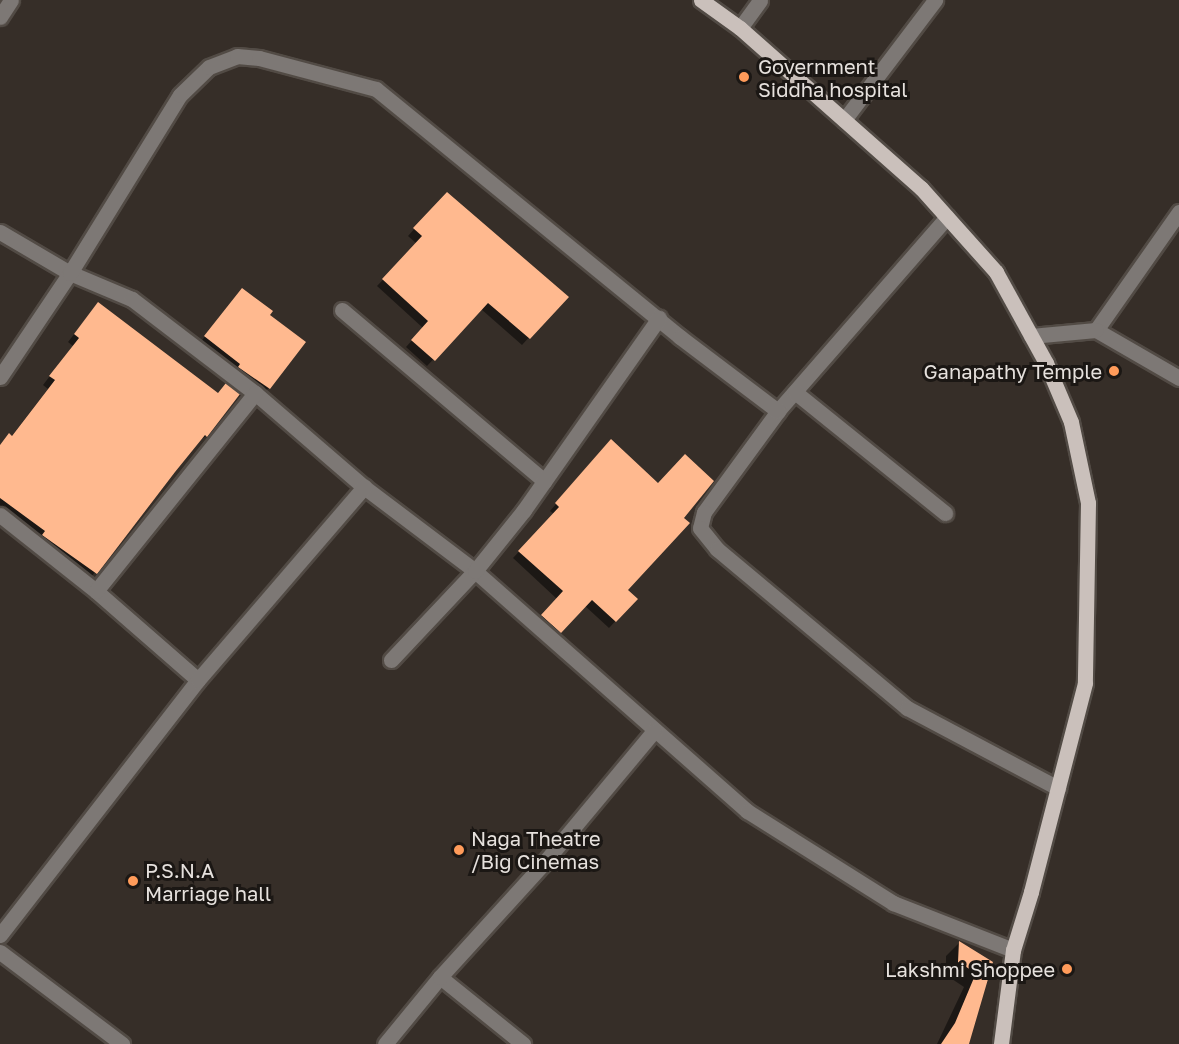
<!DOCTYPE html>
<style>
body{margin:0}
#map{position:relative;width:1179px;height:1044px;overflow:hidden;background:#362e28;font-family:"Golos Text",sans-serif}
div>[style]{position:absolute}
[style*='--x']{left:calc(var(--x)*1px);top:calc(var(--y)*1px);width:calc(var(--w)*1px);rotate:calc(var(--a)*1deg)}
.shadow>*{inset:0;background:#0007}
.building>*{inset:0;background:#ffb98f}
.roads{filter:drop-shadow(2px 0 #524b45) drop-shadow(-2px 0 #524b45) drop-shadow(0 2px #524b45) drop-shadow(0 -2px #524b45)}
.minor>*{height:15px;margin:-7.5px;padding:0 7.5px;transform-origin:7.5px;border-radius:7.5px;background:#7d7875}
.major>*{height:15px;margin:-7.5px;padding:0 7.5px;transform-origin:7.5px;border-radius:7.5px;background:#cac0bb}
.dots>*{width:16px;height:16px;translate:-50% -50%;box-sizing:border-box;border:3px solid #1b1714;border-radius:50%}
span{translate:-50% -50%;white-space:nowrap;text-align:center;line-height:1.15;-webkit-text-stroke:6px #1b1714;paint-order:stroke}
.poi-label{font-size:20px;color:#e6e1dd}
.left{translate:0 -50%;text-align:left}
.right{translate:-100% -50%;text-align:right}
</style>
<div id="map">
<div class="shadow">
<div style="clip-path:polygon(440px 200px,566px 297px,522px 345px,481px 309px,427px 366px,406px 347px,423px 328px,377px 286px,417px 244px,408px 236px)"></div>
<div style="clip-path:polygon(242px 290px,268px 315px,269px 388px,262px 394px,199px 344px)"></div>
<div style="clip-path:polygon(98px 304px,217px 394px,226px 385px,206px 436px,197px 442px,88px 581px,0 511px,0 445px,9px 435px,11px 437px,48px 389px,43px 385px,73px 346px,68px 342px)"></div>
<div style="clip-path:polygon(605px 448px,626px 590px,636px 599px,609px 628px,584px 605px,553px 638px,536px 622px,557px 599px,513px 558px,554px 514px,550px 511px)"></div>
<div style="clip-path:polygon(959px 943px,991px 963px,967px 1044px,937px 1044px,964px 987px,946px 975px,946px 956px)"></div>
</div>
<div class="building">
<div style="clip-path:polygon(447px 192px,569px 297px,530px 339px,488px 303px,435px 361px,411px 340px,428px 321px,382px 279px,422px 236px,413px 228px)"></div>
<div style="clip-path:polygon(242px 288px,273px 311px,270px 315px,306px 342px,270px 389px,238px 367px,240px 364px,204px 336px)"></div>
<div style="clip-path:polygon(98px 302px,218px 393px,226px 383px,240px 394px,207px 437px,205px 435px,175px 472px,97px 574px,42px 535px,45px 531px,0 498px,0 445px,9px 433px,12px 436px,55px 380px,49px 376px,79px 338px,74px 334px)"></div>
<div style="clip-path:polygon(611px 439px,658px 483px,685px 454px,714px 481px,684px 518px,690px 523px,628px 590px,638px 599px,616px 622px,592px 600px,561px 633px,541px 615px,563px 591px,518px 551px,559px 507px,555px 503px)"></div>
<div style="clip-path:polygon(959px 941px,993px 962px,969px 1044px,941px 1044px,955px 1023px,976px 973px,958px 962px)"></div>
</div>
<div class="roads">
<div class="minor">
<div style="--x:0;--y:17;--w:20;--a:-57"></div>
<div style="--x:740;--y:28;--w:34;--a:-54"></div>
<div style="--x:844;--y:120;--w:151;--a:-52.8"></div>
<div style="--x:1179;--y:212;--w:144;--a:125.1"></div>
<div style="--x:1096;--y:330;--w:96;--a:30"></div>
<div style="--x:947;--y:217;--w:257;--a:131.1"></div>
<div style="--x:778;--y:411;--w:125;--a:126.2"></div>
<div style="--x:704;--y:512;--w:16;--a:104"></div>
<div style="--x:700;--y:528;--w:27;--a:51"></div>
<div style="--x:717;--y:549;--w:248;--a:39.9"></div>
<div style="--x:907;--y:708;--w:171;--a:27.9"></div>
<div style="--x:0;--y:232;--w:81;--a:30.4"></div>
<div style="--x:70;--y:273;--w:67;--a:22.8"></div>
<div style="--x:132;--y:299;--w:155;--a:37.4"></div>
<div style="--x:255;--y:393;--w:144;--a:40.8"></div>
<div style="--x:364;--y:487;--w:139;--a:37.1"></div>
<div style="--x:475;--y:571;--w:363;--a:41.4"></div>
<div style="--x:747;--y:811;--w:173;--a:32.2"></div>
<div style="--x:893;--y:903;--w:129;--a:21.4"></div>
<div style="--x:342;--y:310;--w:265;--a:40.2"></div>
<div style="--x:1031;--y:336;--w:65;--a:-5.3"></div>
<div style="--x:0;--y:377;--w:125;--a:-56.1"></div>
<div style="--x:70;--y:273;--w:209;--a:-58.3"></div>
<div style="--x:180;--y:95;--w:40;--a:-44"></div>
<div style="--x:209;--y:67;--w:30;--a:-21"></div>
<div style="--x:237;--y:56;--w:22;--a:5"></div>
<div style="--x:259;--y:58;--w:121;--a:14.8"></div>
<div style="--x:376;--y:89;--w:392;--a:39.2"></div>
<div style="--x:680;--y:337;--w:123;--a:37.1"></div>
<div style="--x:795;--y:392;--w:193;--a:38.9"></div>
<div style="--x:0;--y:515;--w:122;--a:38.4"></div>
<div style="--x:96;--y:591;--w:135;--a:41.1"></div>
<div style="--x:96;--y:591;--w:254;--a:-51.2"></div>
<div style="--x:391;--y:660;--w:122;--a:-46.7"></div>
<div style="--x:475;--y:571;--w:78;--a:-51.2"></div>
<div style="--x:524;--y:510;--w:235;--a:-54.9"></div>
<div style="--x:0;--y:935;--w:323;--a:-52.2"></div>
<div style="--x:198;--y:680;--w:255;--a:-49.3"></div>
<div style="--x:0;--y:952;--w:153;--a:37"></div>
<div style="--x:440;--y:977;--w:107;--a:38.9"></div>
<div style="--x:385;--y:1044;--w:87;--a:-50.6"></div>
<div style="--x:440;--y:977;--w:153;--a:-47.7"></div>
<div style="--x:543;--y:864;--w:173;--a:-50.2"></div>
</div>
<div class="major">
<div style="--x:701;--y:0;--w:48;--a:35.7"></div>
<div style="--x:740;--y:28;--w:242;--a:41.5"></div>
<div style="--x:921;--y:188;--w:113;--a:48.2"></div>
<div style="--x:996;--y:272;--w:104;--a:61.2"></div>
<div style="--x:1046;--y:363;--w:64;--a:67"></div>
<div style="--x:1071;--y:422;--w:83;--a:78.1"></div>
<div style="--x:1088;--y:503;--w:180;--a:91"></div>
<div style="--x:1085;--y:683;--w:216;--a:104.5"></div>
<div style="--x:1031;--y:892;--w:61;--a:107.2"></div>
<div style="--x:1013;--y:950;--w:95;--a:97.3"></div>
</div>
</div>
<div class="dots">
<div style="left:744px;top:77px;background:#ff9b5a"></div>
<div style="left:1114px;top:371px;background:#ff9b5a"></div>
<div style="left:459px;top:850px;background:#ff9b5a"></div>
<div style="left:133px;top:881px;background:#ff9b5a"></div>
<div style="left:1067px;top:969px;background:#ff9b5a"></div>
</div>
<div class="poi-label">
<span class="left" style="left:758px;top:78px">Government<br>Siddha hospital</span>
<span class="right" style="left:1102px;top:371px">Ganapathy Temple</span>
<span class="left" style="left:471px;top:850px">Naga Theatre<br>/Big Cinemas</span>
<span class="left" style="left:145px;top:882px">P.S.N.A<br>Marriage hall</span>
<span class="right" style="left:1055px;top:969px">Lakshmi Shoppee</span>
</div>
</div>
